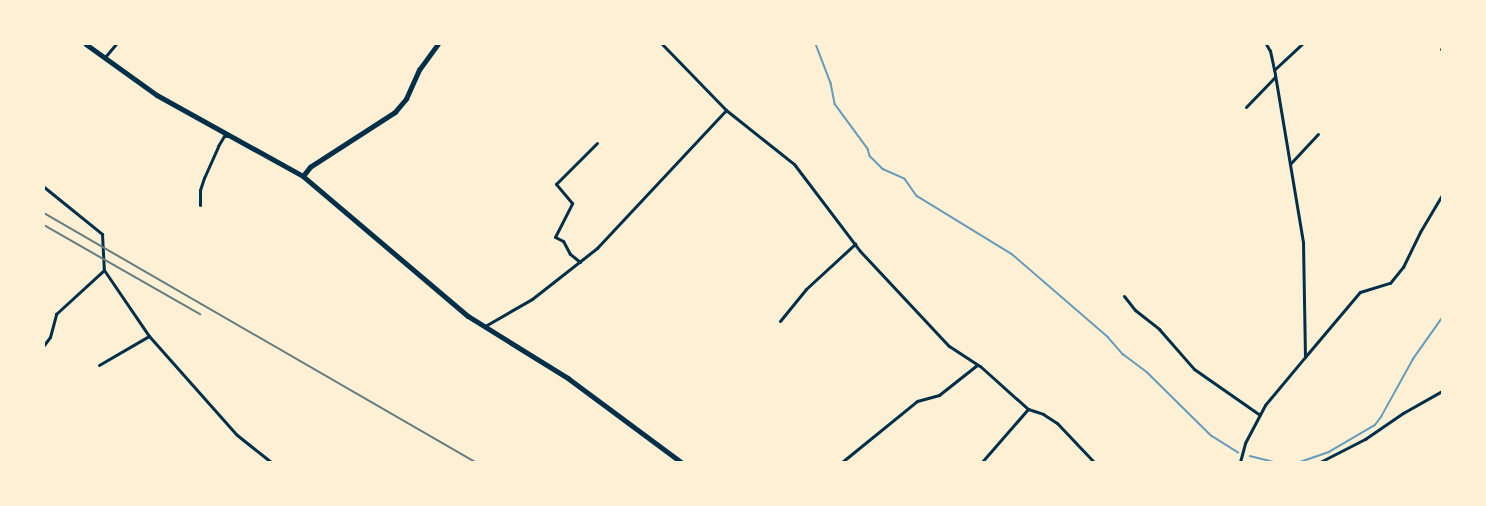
<!DOCTYPE html>
<style>
body{margin:0}
#map{position:relative;width:1486px;height:506px;overflow:hidden;background:#fdf0d5;font-family:"DM Sans",sans-serif}
div>[style]{position:absolute}
[style*='--x']{left:calc(var(--x)*1px);top:calc(var(--y)*1px);width:calc(var(--w)*1px);rotate:calc(var(--a)*1deg)}
.stream>*{height:1.5px;margin:-0.75px;padding:0 0.75px;transform-origin:0.75px;border-radius:0.75px;background:#669bbc}
.minor>*{height:3px;margin:-1.5px;padding:0 1.5px;transform-origin:1.5px;border-radius:1.5px;background:#003049}
.secondary>*{height:4.5px;margin:-2.25px;padding:0 2.25px;transform-origin:2.25px;border-radius:2.25px;background:#003049}
.rail>*{height:1.5px;margin:-0.75px;padding:0 0.75px;transform-origin:0.75px;border-radius:0.75px;background:#657d81}
span{translate:-50% -50%;white-space:nowrap;text-align:center;line-height:1.15;-webkit-text-stroke:4.5px #fdf0d5;paint-order:stroke}
.frame{position:absolute;inset:0;border:45px solid #fdf0d5;pointer-events:none}
</style>
<div id="map">
<div class="stream">
<div style="--x:816;--y:44;--w:42;--a:69"></div>
<div style="--x:831;--y:83;--w:21;--a:79"></div>
<div style="--x:835;--y:104;--w:56;--a:53.7"></div>
<div style="--x:868;--y:149;--w:7;--a:74"></div>
<div style="--x:870;--y:156;--w:18;--a:45"></div>
<div style="--x:883;--y:169;--w:24;--a:24"></div>
<div style="--x:905;--y:179;--w:21;--a:55"></div>
<div style="--x:917;--y:196;--w:111;--a:31.4"></div>
<div style="--x:1012;--y:254;--w:127;--a:40.8"></div>
<div style="--x:1108;--y:337;--w:23;--a:49"></div>
<div style="--x:1123;--y:354;--w:30;--a:37"></div>
<div style="--x:1147;--y:372;--w:91;--a:44.6"></div>
<div style="--x:1212;--y:436;--w:31;--a:32"></div>
<div style="--x:1250;--y:456;--w:25;--a:14"></div>
<div style="--x:1300;--y:462;--w:31;--a:-19"></div>
<div style="--x:1329;--y:452;--w:53;--a:-30.4"></div>
<div style="--x:1375;--y:425;--w:10;--a:-53"></div>
<div style="--x:1381;--y:417;--w:66;--a:-61.1"></div>
<div style="--x:1413;--y:359;--w:50;--a:-54.7"></div>
</div>
<div class="minor">
<div style="--x:662;--y:44;--w:92;--a:45.9"></div>
<div style="--x:726;--y:110;--w:87;--a:38.5"></div>
<div style="--x:794;--y:164;--w:109;--a:52.8"></div>
<div style="--x:860;--y:251;--w:130;--a:46.9"></div>
<div style="--x:949;--y:346;--w:37;--a:33"></div>
<div style="--x:980;--y:366;--w:64;--a:41.9"></div>
<div style="--x:1028;--y:409;--w:70;--a:131"></div>
<div style="--x:1441;--y:49;--w:1;--a:45"></div>
<div style="--x:105;--y:57;--w:17;--a:-50"></div>
<div style="--x:1274;--y:70;--w:38;--a:-43"></div>
<div style="--x:1246;--y:107;--w:42;--a:-46"></div>
<div style="--x:1290;--y:164;--w:41;--a:-47"></div>
<div style="--x:44;--y:187;--w:75;--a:39"></div>
<div style="--x:102;--y:234;--w:36;--a:87"></div>
<div style="--x:104;--y:270;--w:80;--a:55.7"></div>
<div style="--x:149;--y:336;--w:132;--a:48.4"></div>
<div style="--x:237;--y:435;--w:43;--a:38.5"></div>
<div style="--x:200;--y:205;--w:15;--a:-90"></div>
<div style="--x:200;--y:190;--w:13;--a:-72"></div>
<div style="--x:204;--y:178;--w:35;--a:-66"></div>
<div style="--x:218;--y:146;--w:12;--a:-59"></div>
<div style="--x:224;--y:136;--w:3;--a:0"></div>
<div style="--x:580;--y:262;--w:13;--a:-141"></div>
<div style="--x:570;--y:254;--w:15;--a:-118"></div>
<div style="--x:563;--y:241;--w:9;--a:-153"></div>
<div style="--x:555;--y:237;--w:38;--a:-63"></div>
<div style="--x:572;--y:203;--w:25;--a:-130"></div>
<div style="--x:556;--y:184;--w:58;--a:-45"></div>
<div style="--x:1124;--y:296;--w:18;--a:52"></div>
<div style="--x:1135;--y:310;--w:31;--a:38"></div>
<div style="--x:1159;--y:329;--w:53;--a:48.8"></div>
<div style="--x:1194;--y:369;--w:80;--a:34.9"></div>
<div style="--x:780;--y:321;--w:41;--a:-50.9"></div>
<div style="--x:806;--y:289;--w:67;--a:-42.6"></div>
<div style="--x:485;--y:326;--w:54;--a:-29.9"></div>
<div style="--x:532;--y:299;--w:83;--a:-38.1"></div>
<div style="--x:597;--y:248;--w:189;--a:-46.9"></div>
<div style="--x:44;--y:345;--w:10;--a:-53"></div>
<div style="--x:50;--y:337;--w:24;--a:-75"></div>
<div style="--x:56;--y:314;--w:65;--a:-42.5"></div>
<div style="--x:1305;--y:357;--w:85;--a:-49.8"></div>
<div style="--x:1360;--y:292;--w:31;--a:-17"></div>
<div style="--x:1390;--y:283;--w:21;--a:-51"></div>
<div style="--x:1403;--y:267;--w:39;--a:-64"></div>
<div style="--x:1420;--y:232;--w:43;--a:-59.3"></div>
<div style="--x:99;--y:365;--w:58;--a:-30.1"></div>
<div style="--x:1028;--y:409;--w:16;--a:18"></div>
<div style="--x:1043;--y:414;--w:17;--a:33"></div>
<div style="--x:1057;--y:423;--w:54;--a:46.5"></div>
<div style="--x:842;--y:462;--w:97;--a:-39.1"></div>
<div style="--x:917;--y:401;--w:23;--a:-15"></div>
<div style="--x:939;--y:395;--w:48;--a:-38.3"></div>
<div style="--x:1240;--y:462;--w:20;--a:-75"></div>
<div style="--x:1245;--y:443;--w:43;--a:-62.2"></div>
<div style="--x:1265;--y:405;--w:62;--a:-50.2"></div>
<div style="--x:1305;--y:357;--w:115;--a:-91"></div>
<div style="--x:1303;--y:242;--w:170;--a:-99.5"></div>
<div style="--x:1275;--y:74;--w:24;--a:-102"></div>
<div style="--x:1270;--y:51;--w:8;--a:-120"></div>
<div style="--x:1320;--y:462;--w:51;--a:-27.1"></div>
<div style="--x:1365;--y:439;--w:46;--a:-34.4"></div>
<div style="--x:1403;--y:413;--w:45;--a:-29.4"></div>
</div>
<div class="secondary">
<div style="--x:86;--y:44;--w:87;--a:35.7"></div>
<div style="--x:157;--y:95;--w:167;--a:29"></div>
<div style="--x:303;--y:176;--w:216;--a:40.3"></div>
<div style="--x:468;--y:316;--w:118;--a:31.8"></div>
<div style="--x:568;--y:378;--w:141;--a:36.6"></div>
<div style="--x:303;--y:176;--w:11;--a:-52"></div>
<div style="--x:310;--y:167;--w:101;--a:-32.9"></div>
<div style="--x:395;--y:112;--w:17;--a:-50"></div>
<div style="--x:406;--y:99;--w:32;--a:-66"></div>
<div style="--x:419;--y:70;--w:32;--a:-54"></div>
</div>
<div class="rail">
<div style="--x:44;--y:213;--w:499;--a:30"></div>
<div style="--x:44;--y:225;--w:180;--a:29.7"></div>
</div>
<div class="frame"></div>
</div>
